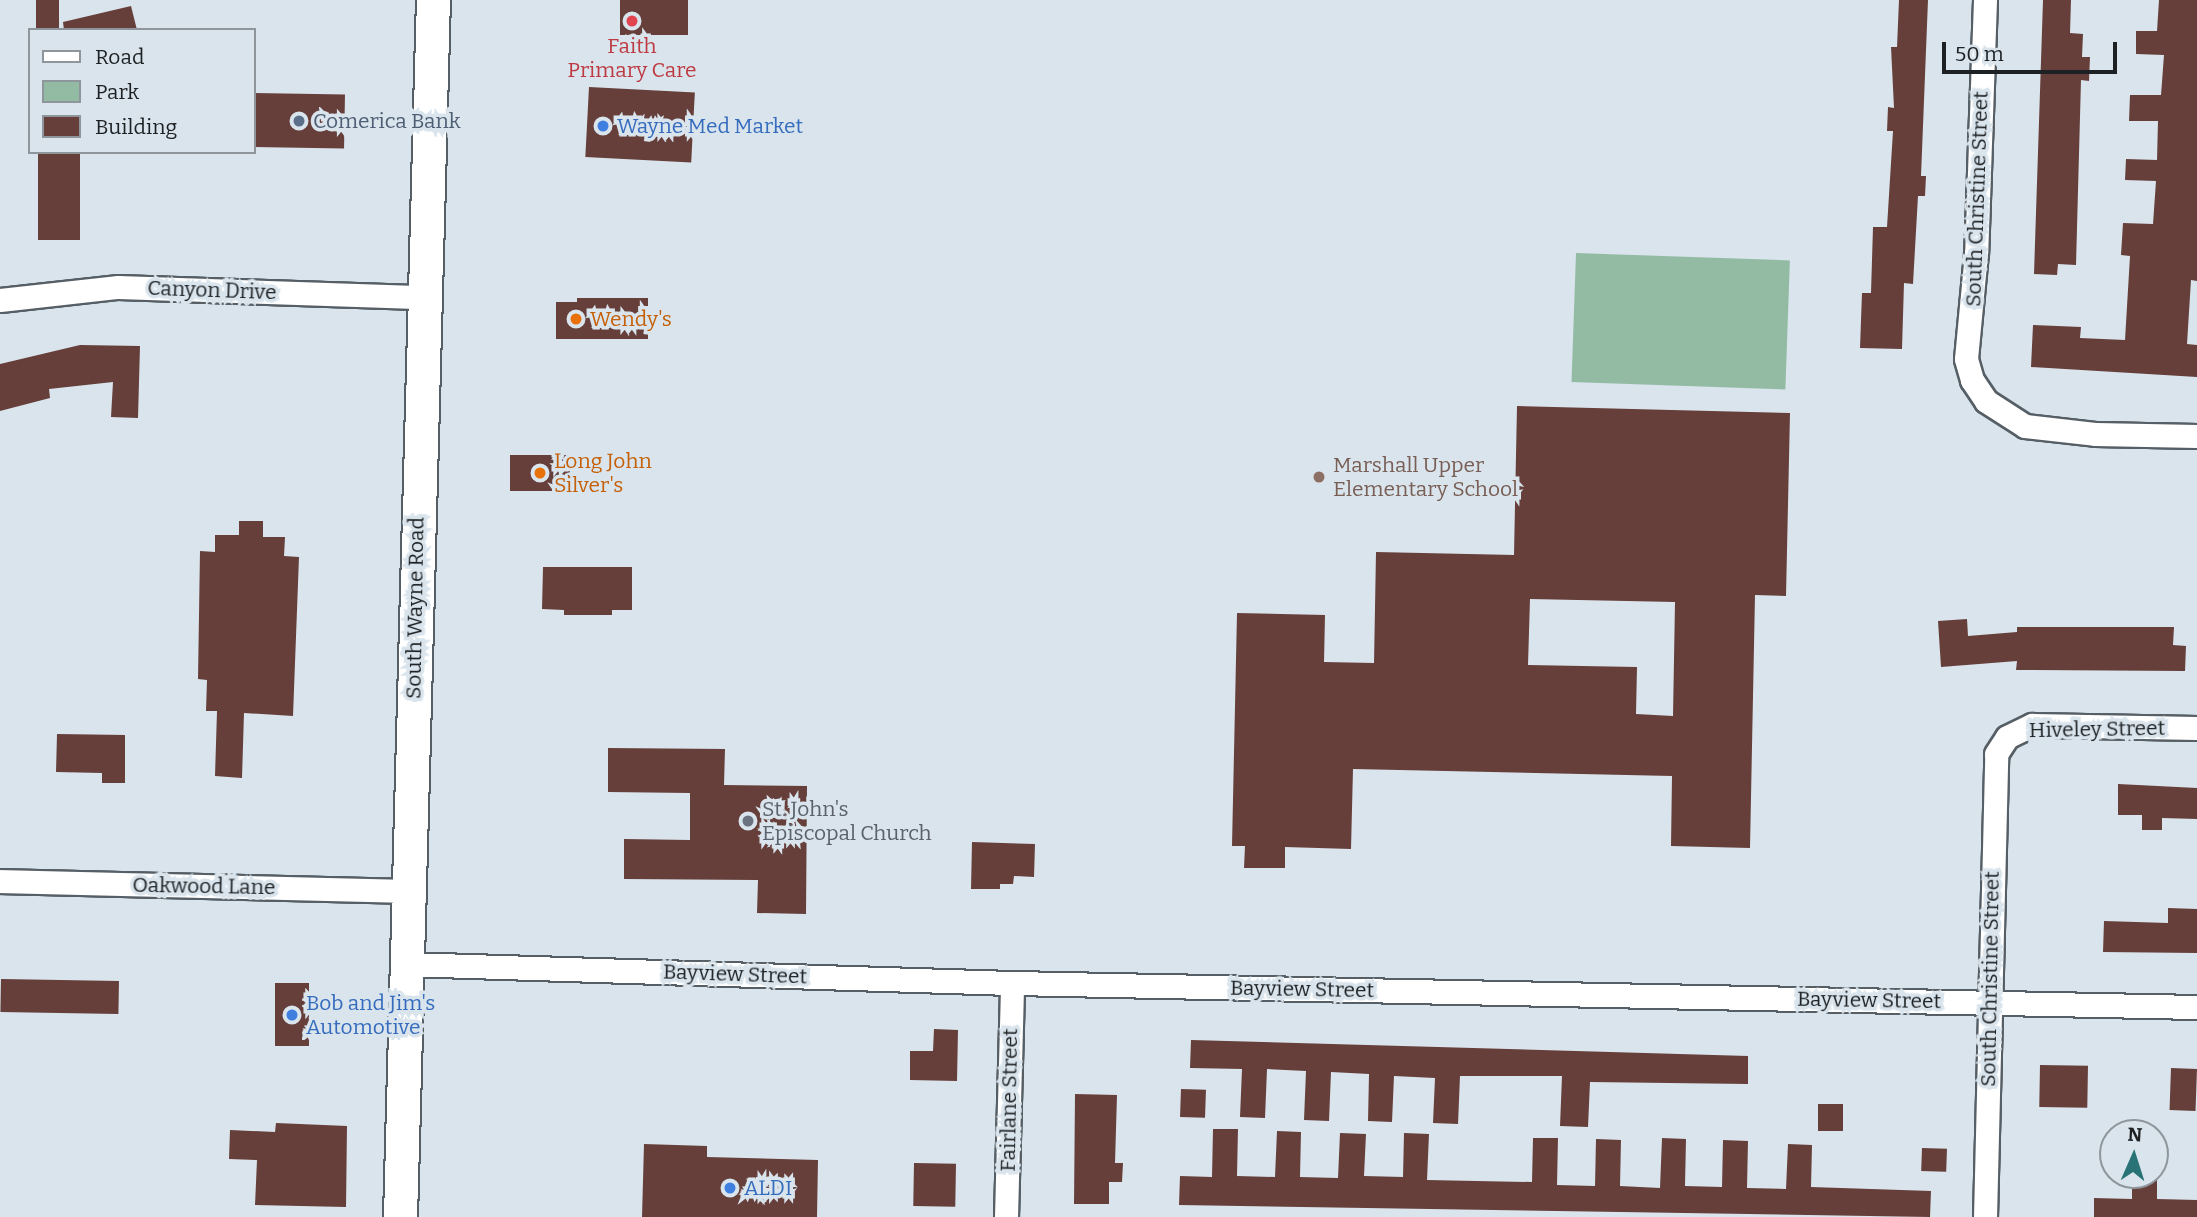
<!DOCTYPE html>
<style>
body{margin:0}
#map{position:relative;width:2197px;height:1217px;overflow:hidden;background:#d9e4ec;font-family:Bitter,serif}
div>[style]{position:absolute}
[style*='--x']{left:calc(var(--x)*1px);top:calc(var(--y)*1px);width:calc(var(--w)*1px);rotate:calc(var(--a)*1deg)}
.green>*{inset:0;background:#93bba4;transform-origin:0 0}
.building>*{inset:0;background:#663f3b;transform-origin:0 0}
.roads{filter:drop-shadow(2px 0 #565f66) drop-shadow(-2px 0 #565f66) drop-shadow(0 2px #565f66) drop-shadow(0 -2px #565f66)}
.minor>*{height:23px;margin:-11.5px;padding:0 11.5px;transform-origin:11.5px;border-radius:11.5px;background:#fff}
.secondary>*{height:33px;margin:-16.5px;padding:0 16.5px;transform-origin:16.5px;border-radius:16.5px;background:#fff}
.dots>*{width:19px;height:19px;translate:-50% -50%;box-sizing:border-box;border:4px solid #d9e4ec;border-radius:50%}
span{translate:-50% -50%;white-space:nowrap;text-align:center;line-height:1.15;-webkit-text-stroke:7px #d9e4ec;paint-order:stroke}
.health-label{font-size:21px;color:#be3a42}
.service-label{font-size:21px;color:#4e5e75}
.left{translate:0 -50%;text-align:left}
.shop-label{font-size:21px;color:#366cbe}
.street-label{font-size:21px;color:#1d2124}
.food-label{font-size:21px;color:#c56008}
.education-label{font-size:21px;color:#785e54}
.worship-label{font-size:21px;color:#5b616d}
.legend{position:absolute;left:28px;top:28px;width:228px;height:126px;box-sizing:border-box;background:#d9e4ec;border:2px solid #8e969c;margin:0;padding:9px 12px;list-style:none;font-size:21px;color:#1d2124}
.legend li{display:flex;align-items:center;gap:14px;height:35px}
.legend b{width:35px;border:2px solid #8e969c}
.north{position:absolute;left:2099px;top:1119px;width:70px;height:70px;box-sizing:border-box;background:#d9e4ec;border:2px solid #8e969c;border-radius:50%;rotate:3deg;font-size:19px;font-weight:700;line-height:28px;text-align:center;color:#1d2124}
.north::after{content:'';display:block;margin:auto;width:24px;height:32px;background:#297376;clip-path:polygon(50% 0,100% 100%,50% 72%,0 100%)}
.scale{position:absolute;left:1942px;top:42px;width:175px;height:32px;box-sizing:border-box;border:4px solid #1d2124;border-top:0;padding-left:9px;font-size:21px;line-height:24px;white-space:nowrap;color:#1d2124;-webkit-text-stroke:5px #d9e4ec;paint-order:stroke}
</style>
<div id="map">
<div class="green">
<div style="left:1576px;top:253px;width:214px;height:129px;rotate:2deg"></div>
</div>
<div class="building">
<div style="left:36px;top:0;width:23px;height:30px"></div>
<div style="left:620px;top:0;width:68px;height:35px"></div>
<div style="clip-path:polygon(1899px 0,1928px 0,1921px 176px,1926px 176px,1925px 196px,1918px 196px,1913px 284px,1904px 283px,1902px 349px,1860px 348px,1862px 293px,1871px 293px,1873px 227px,1887px 227px,1893px 131px,1887px 131px,1888px 107px,1894px 108px,1891px 47px,1897px 47px)"></div>
<div style="clip-path:polygon(2043px 0,2071px 0,2070px 33px,2083px 34px,2082px 57px,2090px 57px,2089px 81px,2081px 80px,2076px 265px,2058px 264px,2057px 275px,2034px 274px)"></div>
<div style="clip-path:polygon(2159px 0,2197px 0,2197px 281px,2191px 280px,2187px 344px,2197px 345px,2197px 377px,2031px 367px,2033px 325px,2081px 327px,2080px 338px,2125px 340px,2130px 256px,2121px 255px,2123px 223px,2153px 224px,2156px 181px,2125px 180px,2126px 159px,2157px 160px,2158px 121px,2129px 121px,2130px 95px,2161px 95px,2164px 55px,2136px 54px,2136px 31px,2157px 31px)"></div>
<div style="clip-path:polygon(131px 6px,137px 30px,64px 30px,63px 22px)"></div>
<div style="left:589px;top:87px;width:106px;height:70px;rotate:3deg"></div>
<div style="left:254px;top:93px;width:91px;height:54px;rotate:1deg"></div>
<div style="left:38px;top:152px;width:42px;height:88px"></div>
<div style="clip-path:polygon(577px 298px,648px 298px,648px 339px,556px 339px,556px 302px,577px 302px)"></div>
<div style="clip-path:polygon(80px 345px,140px 346px,138px 418px,111px 417px,113px 382px,49px 389px,50px 398px,0 411px,0 364px)"></div>
<div style="clip-path:polygon(evenodd,1517px 406px,1790px 413px,1786px 596px,1755px 595px,1750px 848px,1671px 846px,1672px 776px,1353px 769px,1351px 849px,1285px 847px,1285px 868px,1244px 868px,1245px 846px,1232px 846px,1237px 613px,1325px 615px,1324px 662px,1374px 663px,1376px 552px,1514px 555px,1517px 406px,1530px 599px,1675px 602px,1673px 716px,1636px 714px,1637px 667px,1528px 665px,1530px 599px)"></div>
<div style="left:510px;top:455px;width:60px;height:36px"></div>
<div style="clip-path:polygon(239px 521px,263px 521px,263px 537px,285px 537px,284px 556px,299px 557px,293px 716px,244px 713px,242px 778px,215px 776px,217px 711px,206px 711px,207px 680px,198px 679px,200px 551px,215px 552px,215px 535px,239px 535px)"></div>
<div style="clip-path:polygon(543px 567px,632px 567px,632px 610px,612px 610px,612px 615px,564px 615px,564px 610px,542px 609px)"></div>
<div style="clip-path:polygon(1967px 619px,1968px 636px,2017px 632px,2017px 627px,2174px 627px,2173px 645px,2186px 646px,2185px 671px,2016px 670px,2017px 661px,1941px 667px,1938px 621px)"></div>
<div style="clip-path:polygon(57px 734px,125px 735px,125px 783px,102px 783px,102px 773px,56px 772px)"></div>
<div style="clip-path:polygon(608px 748px,725px 749px,724px 785px,807px 786px,806px 914px,757px 913px,758px 880px,624px 879px,624px 839px,690px 840px,690px 793px,608px 792px)"></div>
<div style="clip-path:polygon(2118px 784px,2197px 788px,2197px 819px,2162px 818px,2162px 830px,2142px 830px,2142px 815px,2118px 815px)"></div>
<div style="clip-path:polygon(972px 842px,1035px 844px,1034px 877px,1014px 876px,1013px 884px,1000px 884px,1000px 889px,971px 889px)"></div>
<div style="clip-path:polygon(2168px 908px,2197px 909px,2197px 953px,2103px 952px,2104px 921px,2168px 923px)"></div>
<div style="left:1px;top:979px;width:118px;height:33px;rotate:1deg"></div>
<div style="left:275px;top:983px;width:34px;height:63px"></div>
<div style="clip-path:polygon(934px 1029px,958px 1030px,957px 1081px,910px 1080px,910px 1051px,933px 1051px)"></div>
<div style="clip-path:polygon(1191px 1040px,1748px 1056px,1748px 1084px,1590px 1082px,1588px 1127px,1560px 1126px,1562px 1076px,1460px 1076px,1458px 1124px,1433px 1123px,1435px 1078px,1394px 1076px,1392px 1122px,1368px 1121px,1369px 1074px,1331px 1072px,1329px 1121px,1304px 1120px,1306px 1071px,1267px 1069px,1265px 1118px,1240px 1117px,1242px 1069px,1190px 1068px)"></div>
<div style="left:2040px;top:1065px;width:48px;height:42px;rotate:1deg"></div>
<div style="left:2171px;top:1068px;width:26px;height:42px;rotate:2deg"></div>
<div style="left:1181px;top:1089px;width:25px;height:28px;rotate:2deg"></div>
<div style="clip-path:polygon(1075px 1094px,1117px 1095px,1115px 1163px,1123px 1163px,1122px 1182px,1109px 1182px,1109px 1204px,1074px 1204px)"></div>
<div style="left:1818px;top:1104px;width:25px;height:27px"></div>
<div style="clip-path:polygon(276px 1123px,347px 1126px,346px 1207px,255px 1205px,257px 1160px,229px 1159px,230px 1130px,275px 1132px)"></div>
<div style="clip-path:polygon(1213px 1129px,1238px 1129px,1237px 1176px,1275px 1177px,1277px 1131px,1301px 1132px,1300px 1177px,1338px 1178px,1340px 1133px,1366px 1134px,1364px 1176px,1403px 1177px,1404px 1133px,1429px 1134px,1427px 1180px,1532px 1182px,1533px 1138px,1558px 1138px,1557px 1185px,1595px 1186px,1596px 1139px,1621px 1140px,1620px 1186px,1660px 1188px,1662px 1138px,1686px 1139px,1685px 1186px,1722px 1187px,1723px 1140px,1748px 1141px,1747px 1188px,1786px 1189px,1788px 1144px,1812px 1145px,1811px 1187px,1931px 1191px,1930px 1217px,1179px 1205px,1180px 1176px,1212px 1177px)"></div>
<div style="clip-path:polygon(644px 1144px,707px 1146px,707px 1157px,818px 1160px,817px 1217px,642px 1217px)"></div>
<div style="left:1922px;top:1148px;width:25px;height:23px;rotate:2deg"></div>
<div style="left:914px;top:1163px;width:42px;height:43px;rotate:1deg"></div>
<div style="clip-path:polygon(2132px 1175px,2157px 1175px,2157px 1199px,2197px 1200px,2197px 1217px,2094px 1217px,2094px 1198px,2132px 1199px)"></div>
</div>
<div class="roads">
<div class="minor">
<div style="--x:1985;--y:0;--w:253;--a:92"></div>
<div style="--x:1976;--y:253;--w:106;--a:95.4"></div>
<div style="--x:1966;--y:359;--w:22;--a:74"></div>
<div style="--x:1972;--y:380;--w:25;--a:56"></div>
<div style="--x:1986;--y:401;--w:46;--a:32.7"></div>
<div style="--x:2025;--y:426;--w:70;--a:6.5"></div>
<div style="--x:2095;--y:434;--w:102;--a:1.1"></div>
<div style="--x:0;--y:300;--w:119;--a:-6.3"></div>
<div style="--x:118;--y:287;--w:306;--a:1.9"></div>
<div style="--x:0;--y:881;--w:408;--a:1.4"></div>
<div style="--x:406;--y:964;--w:606;--a:1.8"></div>
<div style="--x:1012;--y:983;--w:1185;--a:1.16"></div>
<div style="--x:1006;--y:1217;--w:234;--a:-88.5"></div>
<div style="--x:1985;--y:1217;--w:463;--a:-88.6"></div>
<div style="--x:1996;--y:754;--w:20;--a:-57"></div>
<div style="--x:2007;--y:737;--w:28;--a:-26"></div>
<div style="--x:2032;--y:725;--w:165;--a:1"></div>
</div>
<div class="secondary">
<div style="--x:400;--y:1217;--w:1217;--a:-88.45"></div>
</div>
</div>
<div class="dots">
<div style="left:632px;top:21px;background:#e0444e"></div>
<div style="left:299px;top:121px;background:#5c6f8a"></div>
<div style="left:603px;top:126px;background:#3f7fe0"></div>
<div style="left:576px;top:319px;background:#e8710a"></div>
<div style="left:540px;top:473px;background:#e8710a"></div>
<div style="left:1319px;top:477px;background:#8d6e63"></div>
<div style="left:748px;top:821px;background:#6b7280"></div>
<div style="left:292px;top:1015px;background:#3f7fe0"></div>
<div style="left:730px;top:1188px;background:#3f7fe0"></div>
</div>
<div class="health-label">
<span style="left:632px;top:58px">Faith<br>Primary Care</span>
</div>
<div class="service-label">
<span class="left" style="left:313px;top:121px">Comerica Bank</span>
</div>
<div class="shop-label">
<span class="left" style="left:617px;top:126px">Wayne Med Market</span>
<span class="left" style="left:306px;top:1015px">Bob and Jim's<br>Automotive</span>
<span class="left" style="left:744px;top:1188px">ALDI</span>
</div>
<div class="street-label">
<span style="left:1977px;top:199px;rotate:-88deg">South Christine Street</span>
<span style="left:212px;top:290px;rotate:2deg">Canyon Drive</span>
<span style="left:415px;top:608px;rotate:-89deg">South Wayne Road</span>
<span style="left:2097px;top:729px;rotate:-1deg">Hiveley Street</span>
<span style="left:204px;top:886px;rotate:1deg">Oakwood Lane</span>
<span style="left:735px;top:974px;rotate:2deg">Bayview Street</span>
<span style="left:1990px;top:979px;rotate:-89deg">South Christine Street</span>
<span style="left:1302px;top:989px;rotate:1deg">Bayview Street</span>
<span style="left:1869px;top:1000px;rotate:1deg">Bayview Street</span>
<span style="left:1009px;top:1100px;rotate:-89deg">Fairlane Street</span>
</div>
<div class="food-label">
<span class="left" style="left:590px;top:319px">Wendy's</span>
<span class="left" style="left:554px;top:473px">Long John<br>Silver's</span>
</div>
<div class="education-label">
<span class="left" style="left:1333px;top:477px">Marshall Upper<br>Elementary School</span>
</div>
<div class="worship-label">
<span class="left" style="left:762px;top:821px">St. John's<br>Episcopal Church</span>
</div>
<ul class="legend">
<li><b style="height:9px;background:#fff"></b>Road</li>
<li><b style="height:19px;background:#93bba4"></b>Park</li>
<li><b style="height:19px;background:#663f3b"></b>Building</li>
</ul>
<div class="north">N</div>
<div class="scale">50 m</div>
</div>
